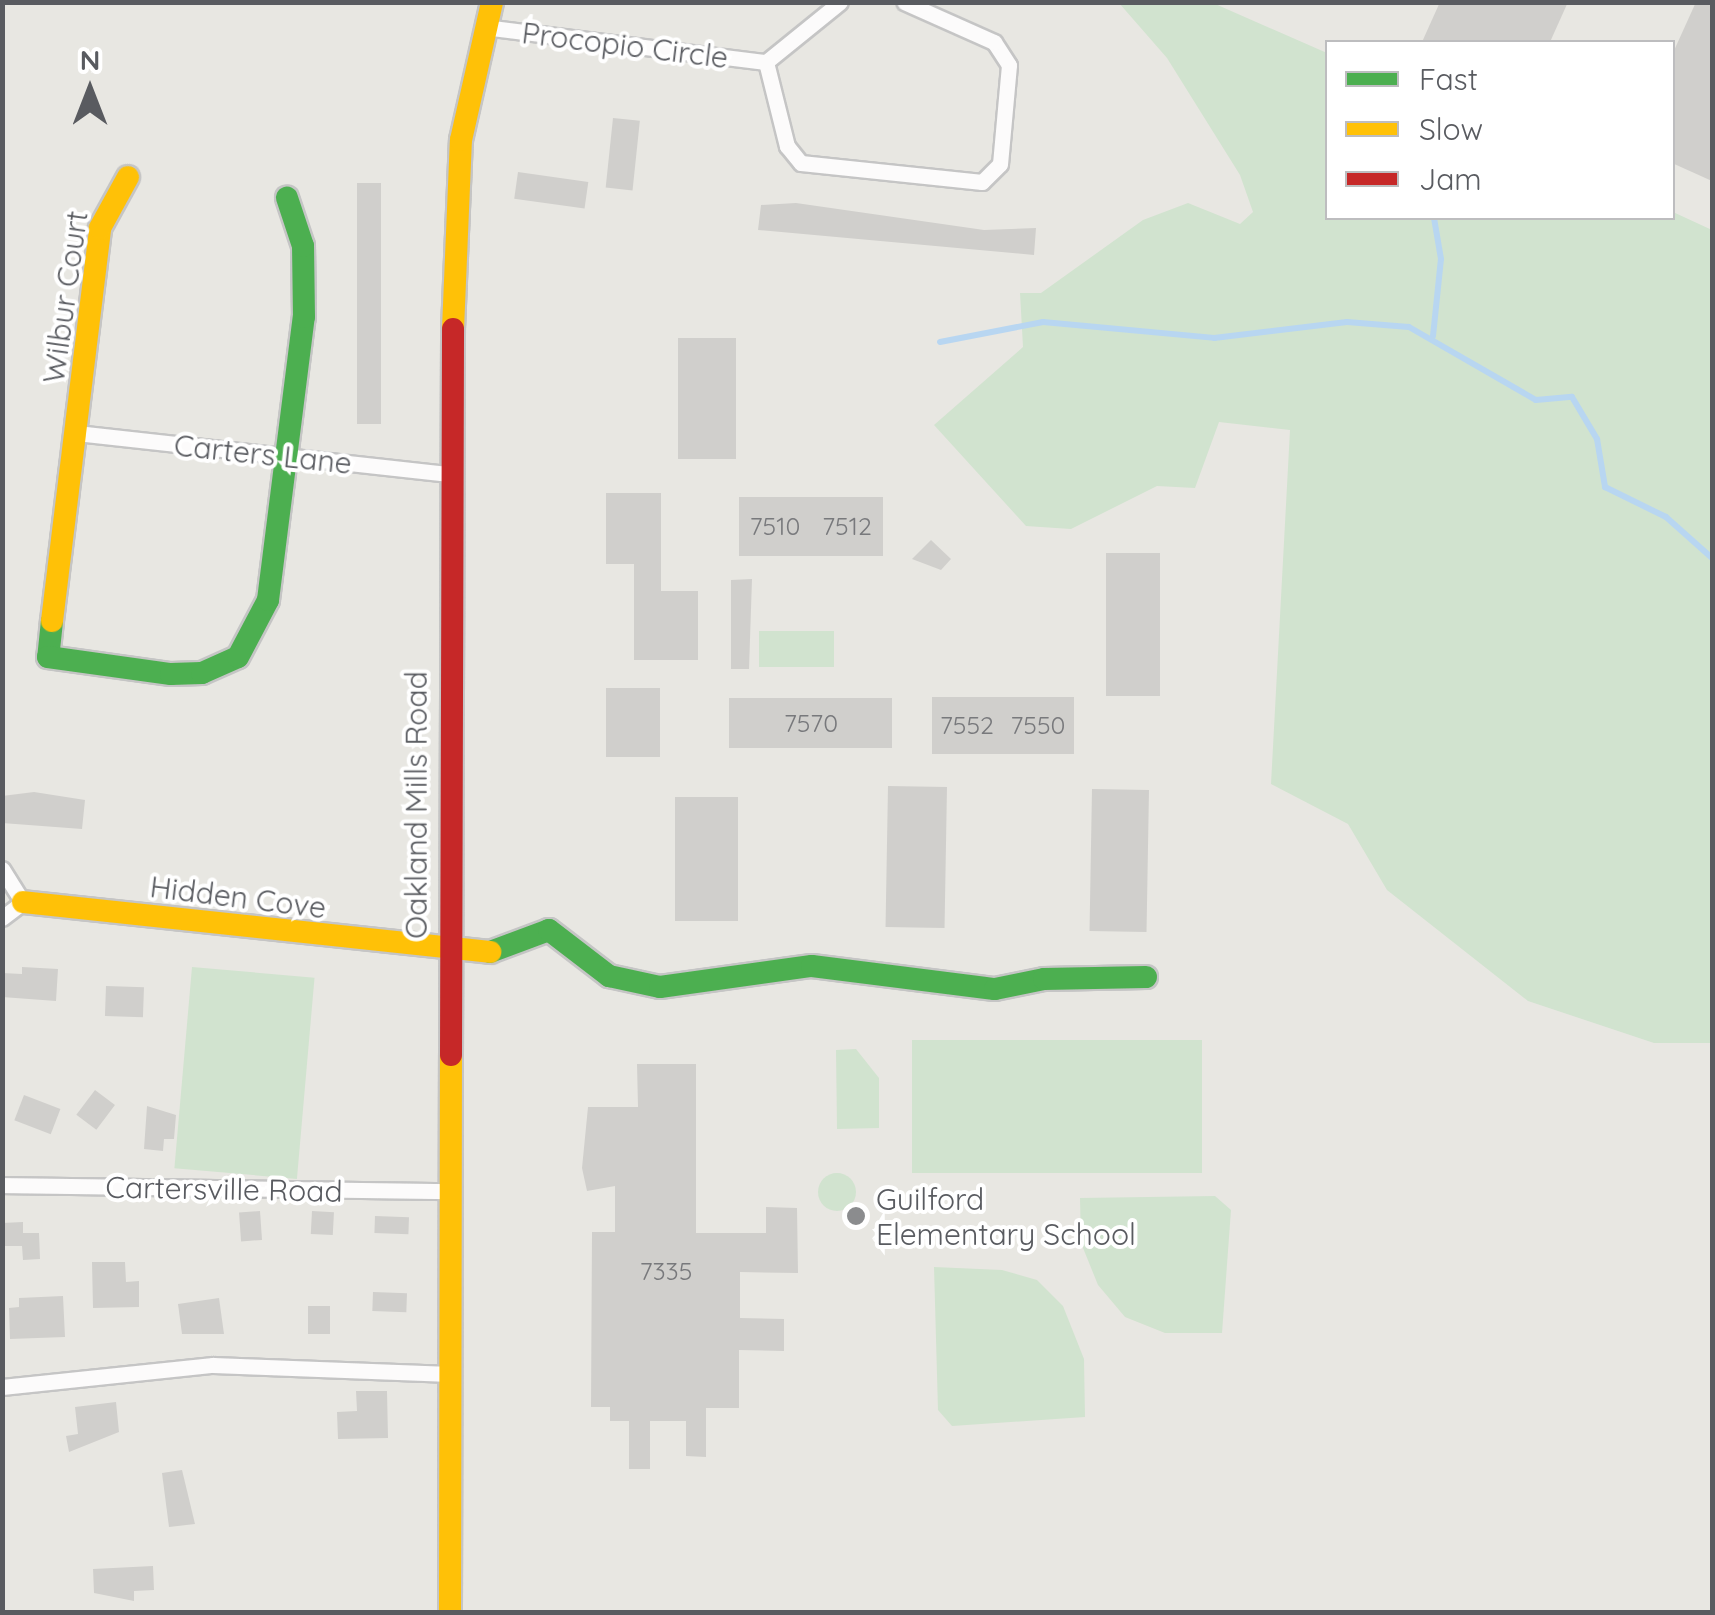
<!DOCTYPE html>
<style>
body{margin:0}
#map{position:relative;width:1715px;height:1615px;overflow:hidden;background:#e8e7e2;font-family:Quicksand,sans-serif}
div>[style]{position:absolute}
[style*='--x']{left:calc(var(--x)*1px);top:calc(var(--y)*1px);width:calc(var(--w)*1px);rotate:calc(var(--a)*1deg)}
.green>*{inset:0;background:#d1e3cf;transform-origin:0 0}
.round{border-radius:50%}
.stream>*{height:6px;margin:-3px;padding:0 3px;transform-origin:3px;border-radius:3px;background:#b8d6f1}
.building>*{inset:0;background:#d0cfcc;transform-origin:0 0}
.roads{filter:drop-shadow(2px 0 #c5c5c5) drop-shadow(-2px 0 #c5c5c5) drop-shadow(0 2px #c5c5c5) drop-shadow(0 -2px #c5c5c5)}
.street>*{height:15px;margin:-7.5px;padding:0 7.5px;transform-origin:7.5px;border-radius:7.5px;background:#fcfbfb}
.fast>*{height:22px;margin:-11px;padding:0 11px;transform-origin:11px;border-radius:11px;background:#4caf50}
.slow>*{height:22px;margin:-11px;padding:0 11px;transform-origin:11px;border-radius:11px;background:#ffc107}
.jam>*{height:22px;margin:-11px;padding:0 11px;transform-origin:11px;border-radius:11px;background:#c62828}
.dots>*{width:28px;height:28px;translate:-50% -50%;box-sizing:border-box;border:5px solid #fff;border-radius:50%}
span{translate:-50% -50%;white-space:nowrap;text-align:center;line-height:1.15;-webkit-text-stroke:8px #fff;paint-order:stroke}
.number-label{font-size:25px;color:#78797c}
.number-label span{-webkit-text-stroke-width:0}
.street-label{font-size:30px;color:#595b60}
.poi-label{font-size:30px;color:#595b60}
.left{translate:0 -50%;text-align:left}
.frame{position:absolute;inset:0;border:5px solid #595b60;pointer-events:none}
.legend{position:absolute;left:1325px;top:40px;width:350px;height:180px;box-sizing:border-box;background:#fff;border:2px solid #bdbdbf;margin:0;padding:12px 18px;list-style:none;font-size:30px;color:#595b60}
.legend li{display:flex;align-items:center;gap:20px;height:50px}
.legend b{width:50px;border:2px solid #bdbdbf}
.north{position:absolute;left:40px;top:40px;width:100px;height:100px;-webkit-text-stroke:8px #fff;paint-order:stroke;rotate:0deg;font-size:28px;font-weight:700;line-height:40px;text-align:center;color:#595b60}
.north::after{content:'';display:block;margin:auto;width:35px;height:45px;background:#595b60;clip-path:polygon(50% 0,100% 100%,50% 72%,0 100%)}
</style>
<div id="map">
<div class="green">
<div style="clip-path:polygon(1119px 3px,1213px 3px,1327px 53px,1328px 218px,1673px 212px,1712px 230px,1712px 1043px,1654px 1043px,1528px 1001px,1387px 890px,1348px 824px,1271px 784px,1290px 430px,1219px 422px,1195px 488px,1157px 486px,1071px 529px,1026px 526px,934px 425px,1023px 347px,1020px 293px,1041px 293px,1143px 220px,1188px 203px,1240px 224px,1253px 212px,1240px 175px,1167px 58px)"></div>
<div style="left:759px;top:631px;width:75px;height:36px"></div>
<div style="left:192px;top:967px;width:123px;height:202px;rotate:5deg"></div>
<div style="left:912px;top:1040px;width:290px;height:133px"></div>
<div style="clip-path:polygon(856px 1049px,879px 1078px,879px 1128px,837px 1129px,836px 1050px)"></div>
<div class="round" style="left:818px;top:1173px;width:38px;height:38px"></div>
<div style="clip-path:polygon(1215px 1196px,1231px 1210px,1222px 1333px,1165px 1333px,1125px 1317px,1098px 1285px,1081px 1243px,1080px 1198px)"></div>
<div style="clip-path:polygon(934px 1267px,1002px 1270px,1037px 1280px,1063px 1306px,1084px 1359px,1085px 1417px,952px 1426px,938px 1410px)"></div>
</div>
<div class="stream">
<div style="--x:1433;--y:336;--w:77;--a:-84.1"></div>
<div style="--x:1441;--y:259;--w:42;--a:-99.7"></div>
<div style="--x:940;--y:342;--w:105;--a:-11"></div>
<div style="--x:1043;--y:322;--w:172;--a:5.3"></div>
<div style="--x:1214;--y:338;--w:134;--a:-6.9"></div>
<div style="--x:1347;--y:322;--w:62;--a:4.6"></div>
<div style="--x:1409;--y:327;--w:146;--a:29.9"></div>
<div style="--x:1536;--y:400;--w:36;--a:-5"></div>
<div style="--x:1572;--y:397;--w:49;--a:59.2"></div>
<div style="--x:1597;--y:439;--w:49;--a:80.5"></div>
<div style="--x:1605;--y:487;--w:68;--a:26.2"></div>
<div style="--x:1666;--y:517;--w:62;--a:41.7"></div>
</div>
<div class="building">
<div style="clip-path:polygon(1440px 2px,1568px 2px,1550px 42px,1422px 42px)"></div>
<div style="clip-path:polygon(1696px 2px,1712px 2px,1712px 181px,1672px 163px,1672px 55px)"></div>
<div style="left:613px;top:118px;width:27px;height:70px;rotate:6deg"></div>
<div style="left:518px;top:172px;width:71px;height:27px;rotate:8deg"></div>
<div style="left:357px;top:183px;width:24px;height:241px"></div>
<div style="clip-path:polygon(796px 203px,984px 230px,1036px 228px,1034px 255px,758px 230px,761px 205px)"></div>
<div style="left:678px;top:338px;width:58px;height:121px"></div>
<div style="clip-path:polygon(606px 493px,661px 493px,661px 591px,698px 591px,698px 660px,634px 660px,634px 564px,606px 564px)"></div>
<div style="left:739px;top:497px;width:144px;height:59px"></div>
<div style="clip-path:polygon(931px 540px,951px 559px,941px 570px,912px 559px)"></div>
<div style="left:1106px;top:553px;width:54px;height:143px"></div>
<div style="clip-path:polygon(752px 579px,749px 669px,731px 669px,731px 580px)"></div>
<div style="left:606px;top:688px;width:54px;height:69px"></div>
<div style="left:932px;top:697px;width:142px;height:57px"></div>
<div style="left:729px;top:698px;width:163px;height:50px"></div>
<div style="left:888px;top:786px;width:59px;height:141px;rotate:1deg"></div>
<div style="left:1092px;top:789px;width:57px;height:142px;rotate:1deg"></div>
<div style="clip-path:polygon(34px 792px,85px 800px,82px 829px,2px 823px,2px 796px)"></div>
<div style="left:675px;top:797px;width:63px;height:124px"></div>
<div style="clip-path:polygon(22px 967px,58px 969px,56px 1001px,2px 997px,2px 973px,22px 974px)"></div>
<div style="left:106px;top:986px;width:38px;height:30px;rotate:2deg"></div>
<div style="clip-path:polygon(637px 1064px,696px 1064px,696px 1233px,766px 1233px,766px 1207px,797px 1208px,798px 1273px,740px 1272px,740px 1318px,784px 1319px,784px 1351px,739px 1350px,739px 1408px,706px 1408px,706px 1457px,686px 1456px,686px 1421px,650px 1421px,650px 1469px,629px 1469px,629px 1421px,610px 1421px,610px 1407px,591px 1407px,592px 1232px,615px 1232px,615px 1186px,587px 1191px,582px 1168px,588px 1107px,638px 1107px)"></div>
<div style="left:95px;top:1090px;width:25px;height:31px;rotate:37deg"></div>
<div style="left:24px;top:1095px;width:39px;height:27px;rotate:21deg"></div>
<div style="clip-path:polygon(147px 1106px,176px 1115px,174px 1139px,164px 1139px,163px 1151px,144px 1149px)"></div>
<div style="left:260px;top:1211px;width:29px;height:21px;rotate:86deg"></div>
<div style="left:312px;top:1211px;width:22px;height:23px;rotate:3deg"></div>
<div style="left:375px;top:1216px;width:34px;height:17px;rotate:2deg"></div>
<div style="clip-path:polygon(23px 1222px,23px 1233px,39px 1233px,40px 1259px,23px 1260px,22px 1246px,2px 1246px,2px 1223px)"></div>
<div style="clip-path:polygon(92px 1262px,125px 1262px,126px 1282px,139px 1281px,139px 1307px,93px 1308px)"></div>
<div style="left:373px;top:1292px;width:34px;height:19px;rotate:2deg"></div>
<div style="clip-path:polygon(63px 1296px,65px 1337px,10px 1339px,9px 1308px,19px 1307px,19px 1298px)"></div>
<div style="clip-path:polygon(219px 1298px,224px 1334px,182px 1334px,178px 1304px)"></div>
<div style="left:308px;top:1306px;width:22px;height:28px"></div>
<div style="clip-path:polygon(356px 1391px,387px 1391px,388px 1438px,338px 1439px,337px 1412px,357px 1411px)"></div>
<div style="clip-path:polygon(116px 1402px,119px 1432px,69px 1452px,66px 1436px,78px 1434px,75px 1407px)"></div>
<div style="clip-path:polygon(182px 1470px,195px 1524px,169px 1527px,162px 1473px)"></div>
<div style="clip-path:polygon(153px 1566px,154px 1590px,134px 1591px,134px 1601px,94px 1593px,93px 1569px)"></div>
</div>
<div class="roads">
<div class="street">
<div style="--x:484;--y:27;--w:284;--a:7.1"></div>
<div style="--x:766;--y:62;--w:95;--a:-39"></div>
<div style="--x:766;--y:62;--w:87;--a:76"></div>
<div style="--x:787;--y:146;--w:22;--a:51"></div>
<div style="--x:801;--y:163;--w:182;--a:6"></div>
<div style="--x:982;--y:182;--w:25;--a:-45"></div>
<div style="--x:1000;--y:164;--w:99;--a:-84.8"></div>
<div style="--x:1009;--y:65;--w:27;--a:-123"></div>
<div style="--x:994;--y:42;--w:98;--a:-156"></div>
<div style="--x:77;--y:433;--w:374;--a:6.3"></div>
<div style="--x:2;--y:869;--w:39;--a:58"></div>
<div style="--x:23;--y:902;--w:26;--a:143"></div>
<div style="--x:2;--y:1185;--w:443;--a:0.8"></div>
<div style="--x:2;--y:1387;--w:212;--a:-6"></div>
<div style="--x:213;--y:1365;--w:231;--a:2.2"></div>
</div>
<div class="fast">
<div style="--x:52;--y:621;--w:36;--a:96"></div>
<div style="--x:48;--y:657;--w:124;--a:7.9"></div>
<div style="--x:171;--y:674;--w:31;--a:-2"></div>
<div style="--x:202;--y:673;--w:39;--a:-24"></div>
<div style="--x:238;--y:657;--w:64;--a:-62.2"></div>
<div style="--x:268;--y:600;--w:285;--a:-82.8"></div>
<div style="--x:304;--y:317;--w:71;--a:-90.8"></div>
<div style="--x:303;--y:246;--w:51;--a:-108.4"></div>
<div style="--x:490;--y:952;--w:63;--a:-20.4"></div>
<div style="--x:549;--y:930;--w:76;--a:37.5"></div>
<div style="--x:609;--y:976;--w:52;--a:12.2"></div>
<div style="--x:660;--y:987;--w:153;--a:-7.9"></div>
<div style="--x:812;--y:966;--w:184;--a:7.2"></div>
<div style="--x:995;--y:989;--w:50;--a:-11.5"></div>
<div style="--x:1044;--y:979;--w:102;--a:-1.1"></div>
</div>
<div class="slow">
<div style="--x:453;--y:329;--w:189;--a:-87.6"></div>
<div style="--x:461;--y:140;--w:141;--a:-77.3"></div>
<div style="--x:52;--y:621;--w:396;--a:-83"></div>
<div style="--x:100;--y:228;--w:58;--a:-61.2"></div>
<div style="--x:23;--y:902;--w:470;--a:6.1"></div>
<div style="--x:450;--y:1612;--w:557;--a:-89.9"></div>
</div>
<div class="jam">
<div style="--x:451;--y:1055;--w:726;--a:-89.84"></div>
</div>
</div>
<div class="dots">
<div style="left:856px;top:1216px;background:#8b8c8e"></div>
</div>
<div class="number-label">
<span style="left:775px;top:526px">7510</span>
<span style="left:847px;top:526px">7512</span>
<span style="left:811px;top:723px">7570</span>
<span style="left:967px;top:725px">7552</span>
<span style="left:1038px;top:725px">7550</span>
<span style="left:666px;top:1271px">7335</span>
</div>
<div class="street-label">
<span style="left:625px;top:45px;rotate:7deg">Procopio Circle</span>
<span style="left:65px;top:297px;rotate:-82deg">Wilbur Court</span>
<span style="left:263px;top:454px;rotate:6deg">Carters Lane</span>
<span style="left:416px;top:805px;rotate:-90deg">Oakland Mills Road</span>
<span style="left:238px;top:897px;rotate:7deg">Hidden Cove</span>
<span style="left:224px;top:1189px;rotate:1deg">Cartersville Road</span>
</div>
<div class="poi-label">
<span class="left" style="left:876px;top:1216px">Guilford<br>Elementary School</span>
</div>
<div class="frame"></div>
<ul class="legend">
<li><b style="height:12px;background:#4caf50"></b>Fast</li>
<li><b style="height:12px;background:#ffc107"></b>Slow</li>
<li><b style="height:12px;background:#c62828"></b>Jam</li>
</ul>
<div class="north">N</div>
</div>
